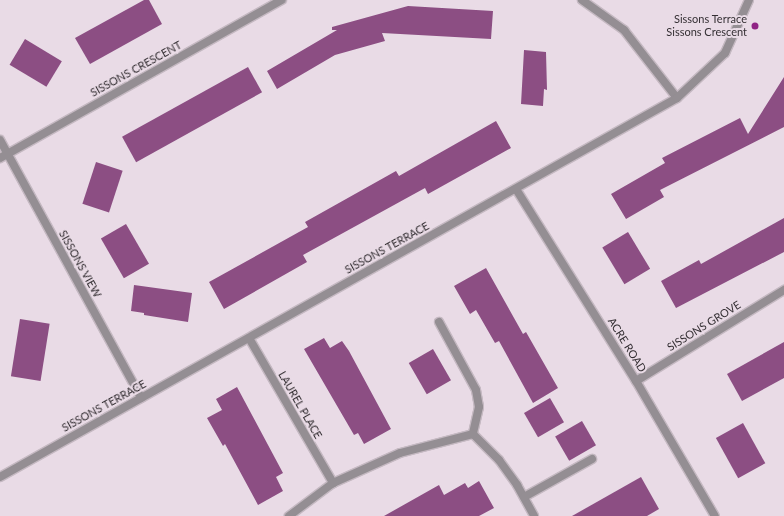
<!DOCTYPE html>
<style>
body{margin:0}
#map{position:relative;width:784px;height:516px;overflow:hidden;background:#e9dbe6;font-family:Lato,sans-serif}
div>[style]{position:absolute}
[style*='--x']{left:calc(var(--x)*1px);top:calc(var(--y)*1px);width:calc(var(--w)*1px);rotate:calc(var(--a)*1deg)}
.building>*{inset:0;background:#8c4e83;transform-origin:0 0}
.roads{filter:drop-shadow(1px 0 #c5b9c2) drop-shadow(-1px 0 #c5b9c2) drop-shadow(0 1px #c5b9c2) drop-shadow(0 -1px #c5b9c2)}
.service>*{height:8px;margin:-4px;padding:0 4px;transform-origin:4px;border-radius:4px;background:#948e93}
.minor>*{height:8px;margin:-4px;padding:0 4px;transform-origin:4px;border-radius:4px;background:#948e93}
.dots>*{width:11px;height:11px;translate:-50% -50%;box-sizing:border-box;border:2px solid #e9dbe6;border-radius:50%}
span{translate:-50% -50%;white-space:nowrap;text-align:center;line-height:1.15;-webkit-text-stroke:4px #e9dbe6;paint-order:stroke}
.poi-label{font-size:11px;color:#342f33}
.right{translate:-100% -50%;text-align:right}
.street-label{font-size:11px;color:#342f33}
</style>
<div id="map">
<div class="building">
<div style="clip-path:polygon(144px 0,149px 0,162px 24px,90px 64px,75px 38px)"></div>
<div style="clip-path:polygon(408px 6px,493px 11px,491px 39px,382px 33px,385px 41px,335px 55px,277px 89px,267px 71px,337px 30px,332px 30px,332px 27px)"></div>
<div style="left:25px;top:39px;width:43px;height:30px;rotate:31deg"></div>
<div style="clip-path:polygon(524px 50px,546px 52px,547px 90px,544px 89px,543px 106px,521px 104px)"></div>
<div style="left:248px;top:67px;width:29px;height:144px;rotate:61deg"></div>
<div style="clip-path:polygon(784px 77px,784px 127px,660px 190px,664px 197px,626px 219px,611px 194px,665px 163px,662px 158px,740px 118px,748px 134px)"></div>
<div style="clip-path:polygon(496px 121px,511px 148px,428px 194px,425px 188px,303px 255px,307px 262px,224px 309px,209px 282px,308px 227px,305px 222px,396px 171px,399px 176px)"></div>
<div style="left:96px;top:162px;width:28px;height:44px;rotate:18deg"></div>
<div style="clip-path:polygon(784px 218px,784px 252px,676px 308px,661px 281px,699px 260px,701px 264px)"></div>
<div style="left:126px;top:224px;width:46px;height:29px;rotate:60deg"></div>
<div style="left:628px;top:232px;width:43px;height:30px;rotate:59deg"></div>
<div style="clip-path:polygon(486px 268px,523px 334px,526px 332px,558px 388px,533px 403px,499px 341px,495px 343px,476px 310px,470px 314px,454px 286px)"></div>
<div style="clip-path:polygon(134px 285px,192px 293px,188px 322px,144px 315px,144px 313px,131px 311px)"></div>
<div style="left:20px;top:319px;width:30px;height:58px;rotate:9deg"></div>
<div style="clip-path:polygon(324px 338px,330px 348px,342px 341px,349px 351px,391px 429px,364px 444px,358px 433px,354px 435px,304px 349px)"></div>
<div style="clip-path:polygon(784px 342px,784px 378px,742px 401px,727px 374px)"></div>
<div style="left:433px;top:349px;width:36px;height:28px;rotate:60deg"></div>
<div style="clip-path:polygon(237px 387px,283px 473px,276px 477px,283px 491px,258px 505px,225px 444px,223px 446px,207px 418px,222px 410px,216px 399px)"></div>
<div style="left:550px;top:398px;width:28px;height:30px;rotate:60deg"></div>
<div style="left:582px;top:421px;width:28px;height:31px;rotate:60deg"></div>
<div style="left:743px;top:423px;width:46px;height:31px;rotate:61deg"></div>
<div style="clip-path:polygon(641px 477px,659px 509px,647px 516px,572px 516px)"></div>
<div style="clip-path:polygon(479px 481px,494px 508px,479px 516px,384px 516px,439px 485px,444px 495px,465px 483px,468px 488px)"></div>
</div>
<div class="roads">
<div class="service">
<div style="--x:439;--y:322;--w:77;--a:61.4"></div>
<div style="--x:476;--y:390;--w:17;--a:80"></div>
<div style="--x:479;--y:407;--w:28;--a:103"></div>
<div style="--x:473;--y:434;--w:37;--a:45"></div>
<div style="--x:499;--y:460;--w:31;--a:54"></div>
<div style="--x:517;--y:485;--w:35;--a:61"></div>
<div style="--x:524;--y:497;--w:78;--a:-29.2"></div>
</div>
<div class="minor">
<div style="--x:582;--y:0;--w:52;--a:35.5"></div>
<div style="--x:624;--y:30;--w:86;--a:52.1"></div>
<div style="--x:0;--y:140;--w:294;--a:61.3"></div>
<div style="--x:0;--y:158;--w:323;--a:-29.3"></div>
<div style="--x:516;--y:189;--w:226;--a:58"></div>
<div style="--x:636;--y:381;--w:156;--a:59.7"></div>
<div style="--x:249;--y:338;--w:168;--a:59.9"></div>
<div style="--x:333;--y:483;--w:73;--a:-24.1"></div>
<div style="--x:400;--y:453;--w:75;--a:-14.6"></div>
<div style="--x:636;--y:381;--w:174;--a:-31.6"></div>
<div style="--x:0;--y:477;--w:776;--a:-29.24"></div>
<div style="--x:677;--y:98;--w:66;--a:-43.2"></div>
<div style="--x:725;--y:53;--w:58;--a:-65.6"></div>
<div style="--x:289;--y:516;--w:55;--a:-36.9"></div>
</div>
</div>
<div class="dots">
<div style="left:755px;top:26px;background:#902385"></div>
</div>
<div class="poi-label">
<span class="right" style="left:747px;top:26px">Sissons Terrace<br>Sissons Crescent</span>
</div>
<div class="street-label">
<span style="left:136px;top:69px;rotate:-29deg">SISSONS CRESCENT</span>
<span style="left:387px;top:248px;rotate:-29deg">SISSONS TERRACE</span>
<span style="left:80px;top:264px;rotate:61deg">SISSONS VIEW</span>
<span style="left:704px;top:326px;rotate:-32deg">SISSONS GROVE</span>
<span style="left:627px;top:345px;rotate:58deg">ACRE ROAD</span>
<span style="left:300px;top:405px;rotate:60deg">LAUREL PLACE</span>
<span style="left:104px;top:406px;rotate:-29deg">SISSONS TERRACE</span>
</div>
</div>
